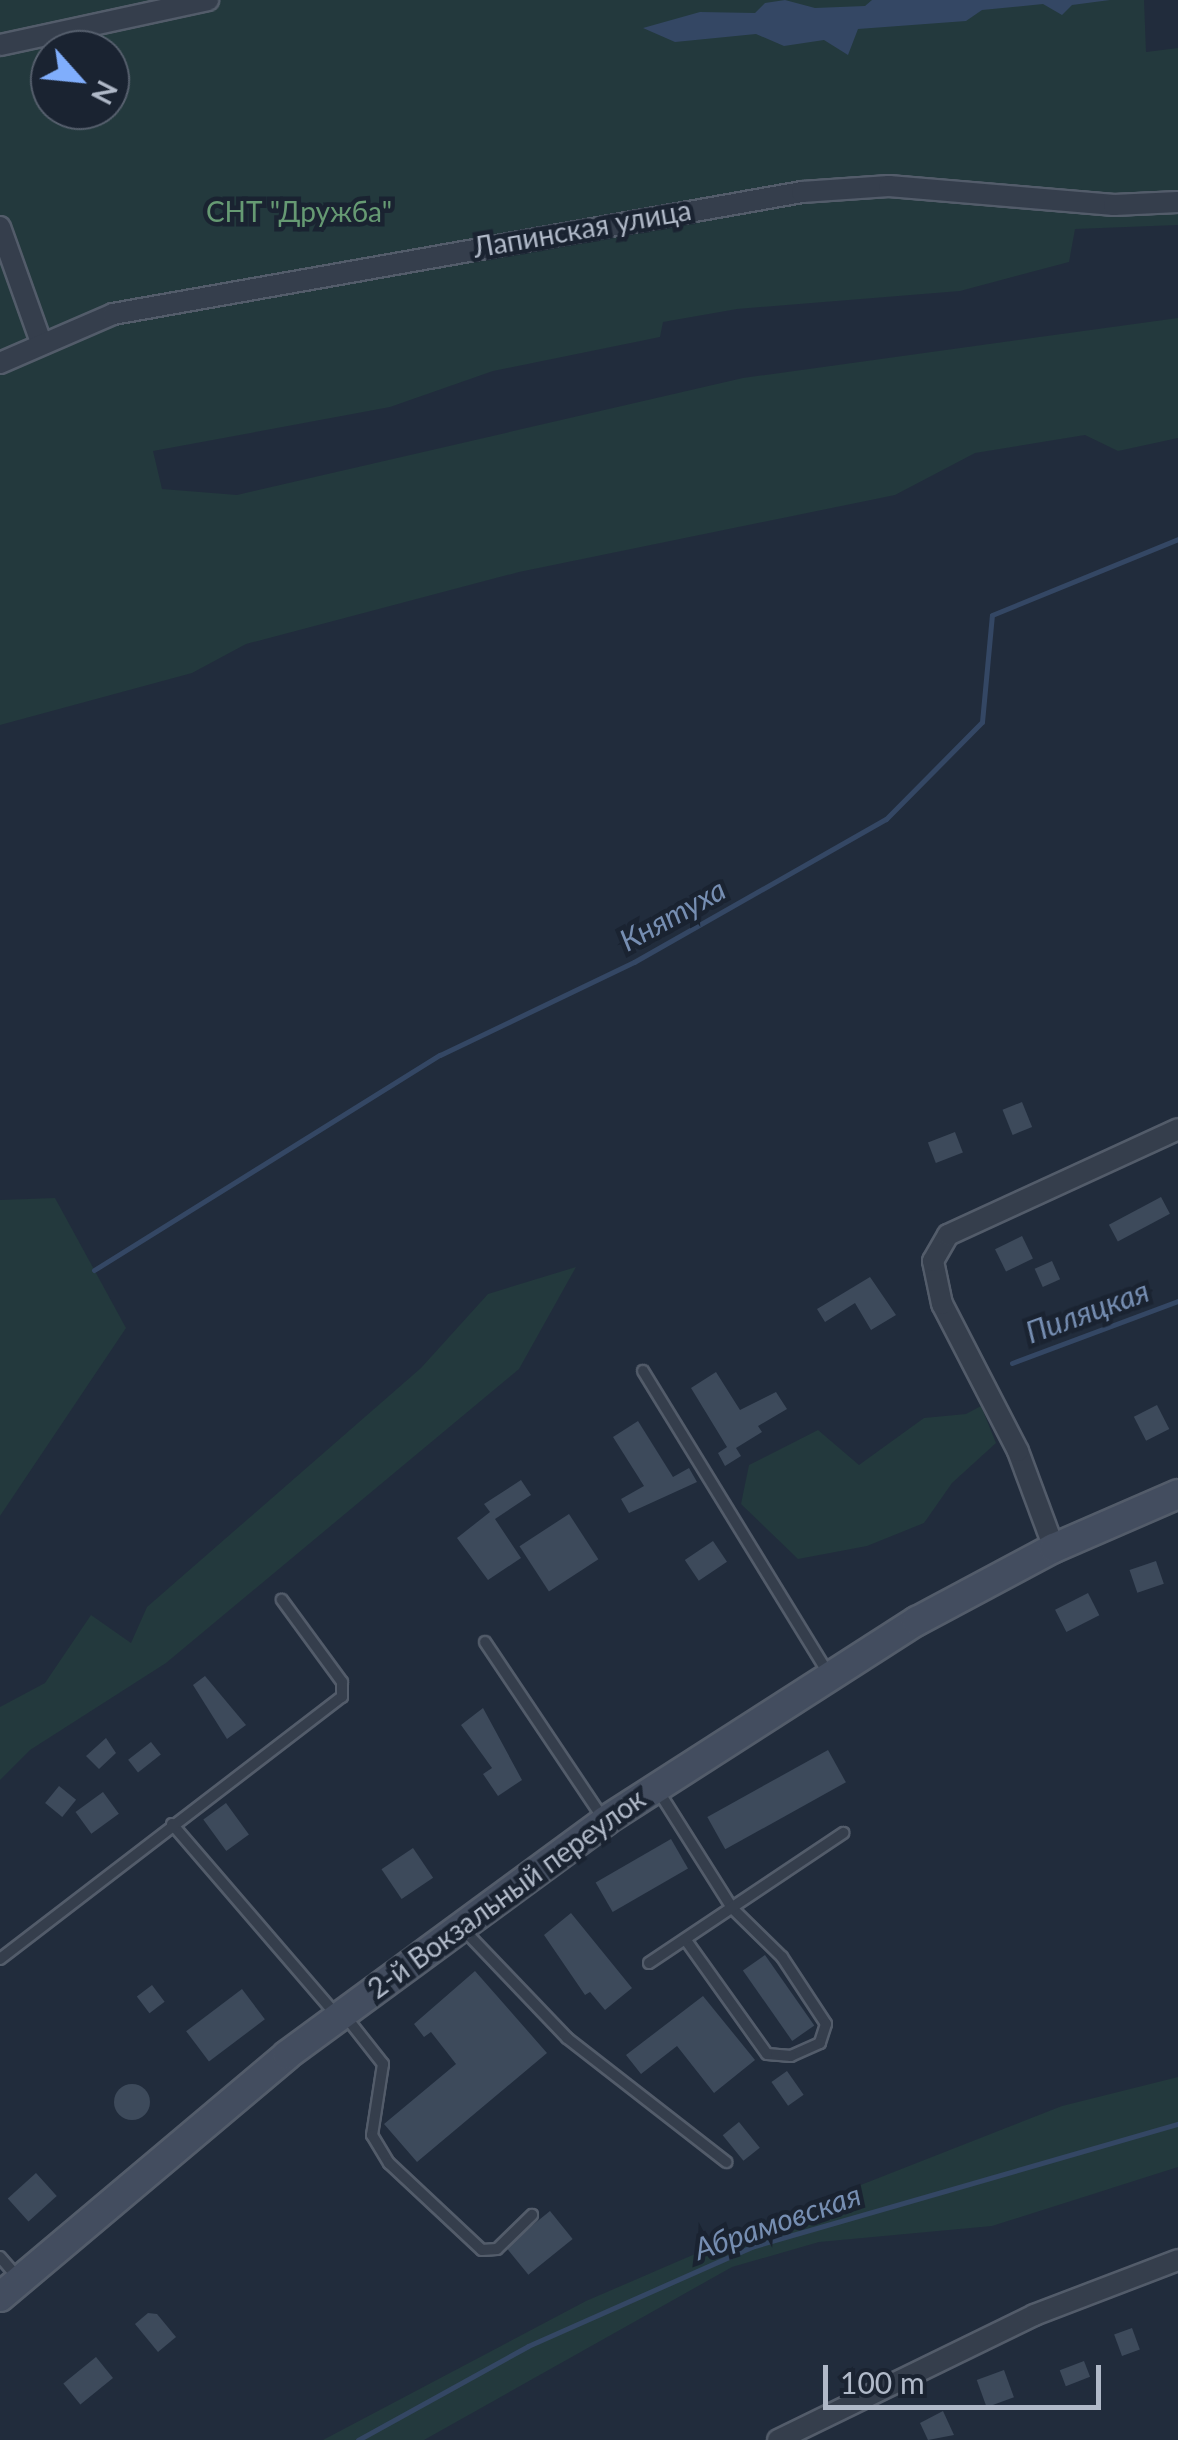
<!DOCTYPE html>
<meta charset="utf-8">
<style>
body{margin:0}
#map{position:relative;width:1178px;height:2440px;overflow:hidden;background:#212c3c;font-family:Lato,sans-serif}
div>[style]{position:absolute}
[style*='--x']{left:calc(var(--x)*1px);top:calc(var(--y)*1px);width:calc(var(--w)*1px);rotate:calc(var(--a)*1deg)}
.green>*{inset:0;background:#23393d}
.water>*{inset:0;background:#344764}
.stream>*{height:5px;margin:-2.5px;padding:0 2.5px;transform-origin:2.5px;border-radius:2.5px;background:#344764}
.building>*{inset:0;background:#3d4a5b;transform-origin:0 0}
.round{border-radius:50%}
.roads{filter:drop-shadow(2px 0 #535c6a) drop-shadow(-2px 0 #535c6a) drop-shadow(0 2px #535c6a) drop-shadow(0 -2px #535c6a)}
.lane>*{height:10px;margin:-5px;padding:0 5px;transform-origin:5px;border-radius:5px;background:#353e4c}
.street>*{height:20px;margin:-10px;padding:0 10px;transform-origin:10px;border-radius:10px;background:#353e4c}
.secondary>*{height:28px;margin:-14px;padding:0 14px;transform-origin:14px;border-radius:14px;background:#434d5f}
span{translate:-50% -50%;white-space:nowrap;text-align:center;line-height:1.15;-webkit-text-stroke:9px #1a2331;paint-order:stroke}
.park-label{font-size:28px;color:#669a73}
.street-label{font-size:28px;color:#b0b9c8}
.water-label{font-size:30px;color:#768eb2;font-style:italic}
.north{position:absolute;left:30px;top:30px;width:100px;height:100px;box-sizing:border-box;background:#1a2331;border:2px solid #565f6d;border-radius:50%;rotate:117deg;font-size:28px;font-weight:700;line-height:40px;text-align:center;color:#b0b9c8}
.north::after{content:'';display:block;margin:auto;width:35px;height:45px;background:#80aefc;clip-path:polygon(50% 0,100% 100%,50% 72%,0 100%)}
.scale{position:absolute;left:823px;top:2365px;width:278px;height:45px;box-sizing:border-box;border:5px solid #b0b9c8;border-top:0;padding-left:12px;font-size:30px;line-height:35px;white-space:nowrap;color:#b0b9c8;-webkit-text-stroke:8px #1a2331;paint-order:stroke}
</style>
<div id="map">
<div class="green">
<div style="clip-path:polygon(evenodd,0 0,1144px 0,1146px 52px,1178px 48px,1178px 225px,1075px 229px,1069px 262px,960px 291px,737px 309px,663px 322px,660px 337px,493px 371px,390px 407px,153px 451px,162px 489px,237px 495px,743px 378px,1178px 318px,1178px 438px,1118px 451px,1085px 435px,975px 453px,895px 495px,519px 572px,246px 644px,192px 673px,0 725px,0 0,50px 50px,110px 50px,110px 110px,50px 110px,50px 50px)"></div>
<div style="clip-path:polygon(55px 1198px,126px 1328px,0 1516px,0 1200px)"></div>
<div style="clip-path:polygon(576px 1267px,519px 1369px,166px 1663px,30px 1750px,0 1780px,0 1707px,45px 1683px,91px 1615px,131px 1643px,147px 1607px,421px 1368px,488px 1294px)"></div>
<div style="clip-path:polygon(981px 1406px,996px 1443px,952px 1483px,924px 1523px,867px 1546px,798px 1559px,741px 1504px,749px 1465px,818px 1430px,859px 1465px,924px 1418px,966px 1414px)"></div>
<div style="clip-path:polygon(1178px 2077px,1178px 2167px,992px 2226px,819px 2242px,732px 2267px,424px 2440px,323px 2440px,586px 2301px,802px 2208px,1062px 2106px)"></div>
</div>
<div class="water">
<div style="clip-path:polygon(785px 0,815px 8px,865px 6px,872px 0,1110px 0,1072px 5px,1062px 15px,1043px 4px,982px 10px,966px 21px,858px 29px,848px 55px,824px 40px,784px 46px,756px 34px,675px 42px,643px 28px,700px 12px,755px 13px,765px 3px)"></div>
</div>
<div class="stream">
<div style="--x:94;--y:1270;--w:407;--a:-31.9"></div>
<div style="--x:440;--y:1055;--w:215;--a:-25.6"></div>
<div style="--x:634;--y:962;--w:290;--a:-29.6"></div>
<div style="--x:886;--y:819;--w:136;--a:-45.3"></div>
<div style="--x:982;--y:722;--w:107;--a:-84.7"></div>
<div style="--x:992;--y:615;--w:201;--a:-22.2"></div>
<div style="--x:1012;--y:1363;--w:177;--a:-20.5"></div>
<div style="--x:358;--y:2440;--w:194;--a:-28.9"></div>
<div style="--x:528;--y:2346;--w:244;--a:-23.9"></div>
<div style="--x:751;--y:2247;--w:444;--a:-16.1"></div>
</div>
<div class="building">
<div style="left:1022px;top:1102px;width:27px;height:21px;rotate:68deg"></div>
<div style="left:955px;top:1132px;width:22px;height:29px;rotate:69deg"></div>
<div style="left:1161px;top:1197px;width:19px;height:59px;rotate:62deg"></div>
<div style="left:1022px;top:1236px;width:25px;height:30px;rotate:64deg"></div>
<div style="left:1052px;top:1261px;width:20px;height:19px;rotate:66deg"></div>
<div style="clip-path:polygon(870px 1277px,896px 1315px,871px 1330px,855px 1303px,825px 1322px,817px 1309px)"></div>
<div style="clip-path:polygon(716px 1372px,740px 1410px,776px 1392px,787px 1409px,758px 1426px,762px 1432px,736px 1448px,741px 1456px,725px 1466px,718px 1453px,727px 1447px,691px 1388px)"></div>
<div style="left:1157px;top:1405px;width:27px;height:26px;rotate:63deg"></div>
<div style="clip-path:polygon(638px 1421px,673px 1477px,689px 1468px,697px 1482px,629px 1513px,621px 1499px,644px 1486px,613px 1437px)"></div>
<div style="clip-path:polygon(521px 1480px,531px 1495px,495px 1519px,521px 1558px,488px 1580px,457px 1538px,490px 1512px,484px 1504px)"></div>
<div style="left:569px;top:1514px;width:54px;height:59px;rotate:57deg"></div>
<div style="left:713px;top:1541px;width:25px;height:34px;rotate:56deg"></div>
<div style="left:1156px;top:1561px;width:24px;height:28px;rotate:71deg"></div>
<div style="left:1088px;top:1593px;width:25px;height:37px;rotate:63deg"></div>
<div style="clip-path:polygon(205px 1676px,246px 1725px,227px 1739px,193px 1685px)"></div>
<div style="clip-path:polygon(483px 1708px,522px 1780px,498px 1796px,483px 1774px,492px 1768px,461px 1725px)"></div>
<div style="clip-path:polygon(106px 1738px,116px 1753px,99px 1769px,86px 1756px)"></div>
<div style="left:151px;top:1742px;width:16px;height:29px;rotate:52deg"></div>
<div style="left:828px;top:1750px;width:37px;height:138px;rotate:61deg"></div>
<div style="left:59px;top:1786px;width:22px;height:22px;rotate:39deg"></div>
<div style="left:103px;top:1792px;width:27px;height:34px;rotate:54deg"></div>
<div style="left:226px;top:1803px;width:39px;height:28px;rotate:54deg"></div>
<div style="left:671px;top:1839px;width:34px;height:87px;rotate:60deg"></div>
<div style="left:413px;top:1848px;width:36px;height:38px;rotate:56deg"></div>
<div style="clip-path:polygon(571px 1913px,632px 1988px,605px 2010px,590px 1992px,585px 1995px,544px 1935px)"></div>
<div style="left:765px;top:1955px;width:86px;height:27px;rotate:55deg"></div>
<div style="clip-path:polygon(475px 1971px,547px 2053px,417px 2162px,384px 2124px,456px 2064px,431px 2032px,424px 2037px,414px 2024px)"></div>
<div style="left:152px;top:1985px;width:21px;height:19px;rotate:53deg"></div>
<div style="left:242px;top:1989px;width:38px;height:70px;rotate:53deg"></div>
<div style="clip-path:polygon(703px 1996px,755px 2060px,714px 2093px,677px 2046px,641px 2074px,626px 2055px)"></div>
<div style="left:787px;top:2071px;width:29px;height:19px;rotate:55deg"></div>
<div class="round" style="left:114px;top:2084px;width:36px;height:36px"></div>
<div style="left:739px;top:2122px;width:33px;height:21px;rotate:51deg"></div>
<div style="left:36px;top:2173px;width:31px;height:38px;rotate:48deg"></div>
<div style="left:550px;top:2211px;width:36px;height:57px;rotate:51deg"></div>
<div style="clip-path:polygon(148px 2313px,157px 2314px,176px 2337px,158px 2352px,135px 2324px)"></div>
<div style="left:1132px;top:2328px;width:23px;height:19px;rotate:70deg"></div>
<div style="left:96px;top:2357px;width:27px;height:42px;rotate:51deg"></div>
<div style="left:1084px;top:2361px;width:17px;height:26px;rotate:69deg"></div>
<div style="left:1004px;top:2370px;width:29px;height:29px;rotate:70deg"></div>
<div style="clip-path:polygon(943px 2411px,954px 2435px,928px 2440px,920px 2423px)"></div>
</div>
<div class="roads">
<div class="lane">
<div style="--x:643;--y:1371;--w:354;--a:58.5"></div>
<div style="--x:485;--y:1642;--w:214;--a:56.2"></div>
<div style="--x:659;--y:1792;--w:137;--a:57.8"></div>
<div style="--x:732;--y:1908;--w:70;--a:44.4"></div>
<div style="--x:782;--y:1957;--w:80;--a:56.7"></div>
<div style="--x:826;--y:2024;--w:20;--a:108"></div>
<div style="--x:820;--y:2043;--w:32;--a:156"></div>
<div style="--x:791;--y:2056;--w:24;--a:-175"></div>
<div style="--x:767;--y:2054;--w:141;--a:-125.5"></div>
<div style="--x:172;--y:1824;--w:253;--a:49.3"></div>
<div style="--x:462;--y:1928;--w:152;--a:46.3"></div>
<div style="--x:567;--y:2038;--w:202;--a:37.9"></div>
<div style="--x:0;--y:1959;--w:431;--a:-37.5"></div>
<div style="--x:342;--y:1697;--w:15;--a:-90"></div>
<div style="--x:342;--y:1682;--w:102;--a:-126.2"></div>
<div style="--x:649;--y:1963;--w:234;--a:-33.8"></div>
<div style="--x:346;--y:2017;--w:60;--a:51.8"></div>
<div style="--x:383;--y:2064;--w:72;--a:98.8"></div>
<div style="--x:372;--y:2135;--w:33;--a:59"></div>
<div style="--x:389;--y:2163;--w:127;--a:43.1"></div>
<div style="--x:482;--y:2250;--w:15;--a:-4"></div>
<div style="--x:497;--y:2249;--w:49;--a:-44.2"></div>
<div style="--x:0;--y:2257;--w:29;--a:49"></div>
</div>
<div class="street">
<div style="--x:0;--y:45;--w:213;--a:-12.2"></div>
<div style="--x:0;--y:227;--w:122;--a:70.4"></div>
<div style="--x:0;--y:363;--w:123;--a:-23.4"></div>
<div style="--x:113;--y:314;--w:700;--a:-10.04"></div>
<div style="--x:802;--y:192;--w:87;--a:-3.9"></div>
<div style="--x:889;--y:186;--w:226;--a:4.8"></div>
<div style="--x:1114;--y:205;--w:64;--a:-2.7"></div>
<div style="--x:1054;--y:1548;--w:103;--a:-110.4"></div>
<div style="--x:1018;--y:1451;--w:165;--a:-117.3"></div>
<div style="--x:942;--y:1304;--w:44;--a:-101.8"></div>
<div style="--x:933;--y:1261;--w:30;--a:-60"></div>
<div style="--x:948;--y:1235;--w:253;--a:-24.7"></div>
<div style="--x:778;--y:2440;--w:285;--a:-26"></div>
<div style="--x:1034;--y:2315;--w:154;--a:-20.9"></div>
</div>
<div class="secondary">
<div style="--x:0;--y:2297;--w:375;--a:-40.1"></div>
<div style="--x:287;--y:2055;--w:395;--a:-36.3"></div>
<div style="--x:605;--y:1821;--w:371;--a:-32.7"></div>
<div style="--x:917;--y:1621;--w:155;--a:-28.1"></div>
<div style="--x:1054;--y:1548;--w:135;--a:-23.5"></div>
</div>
</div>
<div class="park-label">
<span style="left:299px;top:211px">СНТ "Дружба"</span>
</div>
<div class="street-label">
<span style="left:582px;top:228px;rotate:-10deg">Лапинская улица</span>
<span style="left:506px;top:1893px;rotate:-36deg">2-й Вокзальный переулок</span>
</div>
<div class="water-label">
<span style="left:672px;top:914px;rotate:-29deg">Княтуха</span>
<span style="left:1087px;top:1311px;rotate:-20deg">Пиляцкая</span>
<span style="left:777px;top:2221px;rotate:-19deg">Абрамовская</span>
</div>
<div class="north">N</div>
<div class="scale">100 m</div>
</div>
